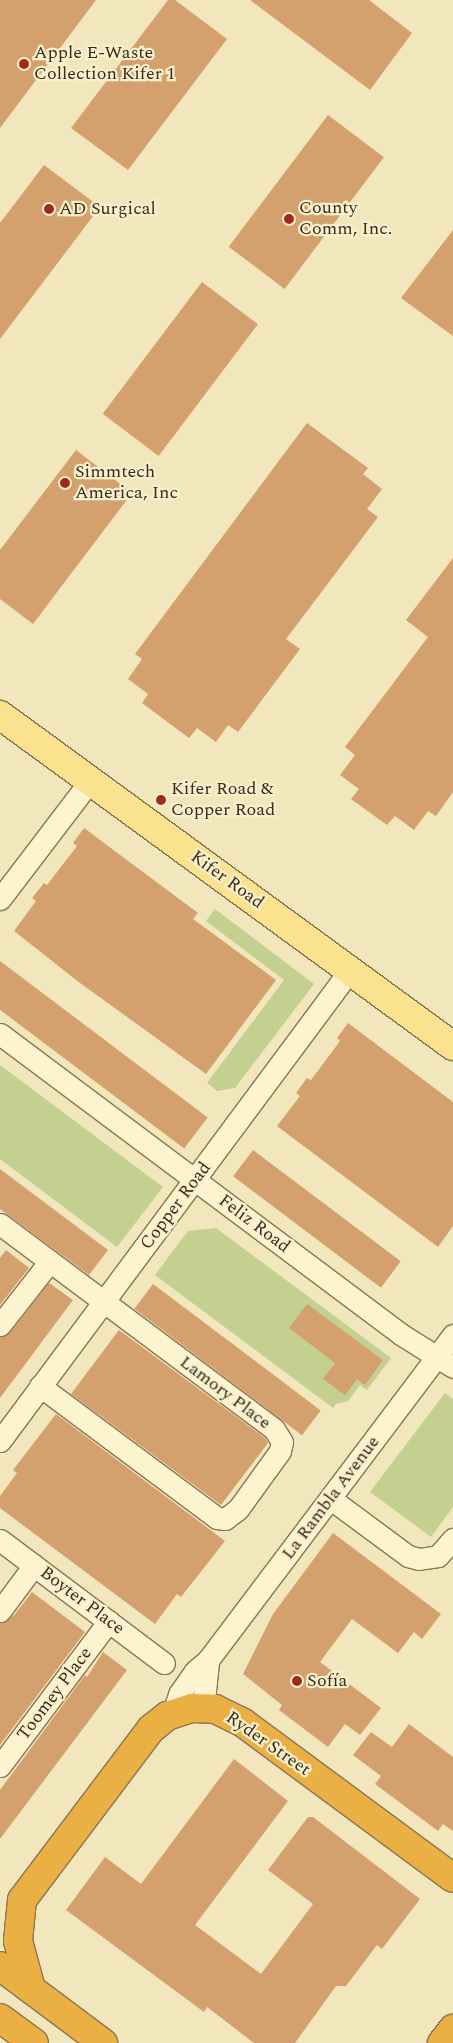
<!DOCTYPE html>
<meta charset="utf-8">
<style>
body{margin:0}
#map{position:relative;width:453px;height:2043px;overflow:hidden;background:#f2e6bc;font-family:Spectral,serif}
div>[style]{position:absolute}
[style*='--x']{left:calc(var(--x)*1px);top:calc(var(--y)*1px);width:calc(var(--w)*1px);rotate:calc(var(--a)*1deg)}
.green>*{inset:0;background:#c3d08f}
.building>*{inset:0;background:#d4a16e;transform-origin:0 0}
.roads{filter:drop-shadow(1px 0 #8a7654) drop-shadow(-1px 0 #8a7654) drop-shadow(0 1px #8a7654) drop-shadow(0 -1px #8a7654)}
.minor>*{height:21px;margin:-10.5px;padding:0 10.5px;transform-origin:10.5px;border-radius:10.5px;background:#fcf3cf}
.major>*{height:28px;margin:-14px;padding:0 14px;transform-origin:14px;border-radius:14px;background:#fae28f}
.highway>*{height:28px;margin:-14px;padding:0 14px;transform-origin:14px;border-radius:14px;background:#ebb043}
.dots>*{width:14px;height:14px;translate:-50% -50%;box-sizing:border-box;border:2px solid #f8efcc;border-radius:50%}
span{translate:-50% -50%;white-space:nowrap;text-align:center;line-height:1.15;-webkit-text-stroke:4.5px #f8efcc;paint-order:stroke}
.poi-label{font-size:18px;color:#382b1a}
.left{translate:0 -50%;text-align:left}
.street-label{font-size:18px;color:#382b1a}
</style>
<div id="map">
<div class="green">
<div style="clip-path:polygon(215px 909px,314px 984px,235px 1088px,217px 1091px,207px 1083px,284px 980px,206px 921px)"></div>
<div style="clip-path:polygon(0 1065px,163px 1187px,117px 1247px,0 1159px)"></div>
<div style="clip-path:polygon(216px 1228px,391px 1358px,367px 1390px,360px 1385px,348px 1401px,336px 1404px,333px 1408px,155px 1275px,188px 1231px)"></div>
<div style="clip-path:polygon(445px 1393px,453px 1399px,453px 1507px,431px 1537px,370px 1492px)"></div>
</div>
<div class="building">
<div style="clip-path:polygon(0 0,96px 0,0 128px)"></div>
<div style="clip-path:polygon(168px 0,175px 0,227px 39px,128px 170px,71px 128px)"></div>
<div style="clip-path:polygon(250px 0,369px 0,412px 33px,370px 90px)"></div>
<div style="left:328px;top:115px;width:70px;height:165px;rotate:37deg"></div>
<div style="clip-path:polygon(44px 165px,100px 207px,0 339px,0 223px)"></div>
<div style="clip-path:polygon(453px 230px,453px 336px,401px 298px)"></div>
<div style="left:202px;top:282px;width:70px;height:165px;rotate:37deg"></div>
<div style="clip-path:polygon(307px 423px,368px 468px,363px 474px,382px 489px,367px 509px,378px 517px,286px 639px,300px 649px,238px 732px,228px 725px,216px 742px,197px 728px,189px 738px,142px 703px,148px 694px,128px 679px,142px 659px,135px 654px)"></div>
<div style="clip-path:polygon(76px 450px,132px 493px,33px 624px,0 599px,0 550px)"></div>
<div style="clip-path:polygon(453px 558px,453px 792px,436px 816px,428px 811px,414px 830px,395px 816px,387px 825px,351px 799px,359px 789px,340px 775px,355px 755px,345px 747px,428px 637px,406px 620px)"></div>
<div style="clip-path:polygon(84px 828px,198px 913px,193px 919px,276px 980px,206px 1074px,80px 983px,14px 931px,36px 901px,32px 898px,44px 883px,47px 885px,77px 846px,73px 843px)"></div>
<div style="left:0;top:961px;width:260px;height:39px;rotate:37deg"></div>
<div style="clip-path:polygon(348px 1023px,453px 1102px,453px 1226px,438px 1247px,277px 1126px,300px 1096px,296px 1093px,307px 1078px,311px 1080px,340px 1041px,337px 1038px)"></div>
<div style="left:253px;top:1150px;width:185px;height:33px;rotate:37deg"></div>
<div style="clip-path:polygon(0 1169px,108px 1250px,89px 1275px,0 1209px)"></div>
<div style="clip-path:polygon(6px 1250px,29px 1268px,0 1305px,0 1258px)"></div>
<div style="clip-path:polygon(49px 1283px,73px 1300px,0 1398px,0 1337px,10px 1333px)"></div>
<div style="left:153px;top:1284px;width:210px;height:31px;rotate:37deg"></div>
<div style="clip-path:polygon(307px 1304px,383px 1360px,365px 1385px,357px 1379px,345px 1395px,323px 1379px,335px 1363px,289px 1328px)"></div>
<div style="clip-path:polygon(119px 1330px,265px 1438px,268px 1443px,221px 1505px,71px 1394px)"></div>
<div style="clip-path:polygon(56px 1414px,225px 1541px,181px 1597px,177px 1594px,155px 1624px,0 1508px,0 1496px,17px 1473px,13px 1470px)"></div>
<div style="clip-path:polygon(333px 1533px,441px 1614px,422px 1639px,414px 1632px,398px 1653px,352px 1619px,320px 1662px,381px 1708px,360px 1735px,345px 1724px,328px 1747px,279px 1710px,282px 1705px,243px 1674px,273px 1614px)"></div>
<div style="clip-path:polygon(32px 1592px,85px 1632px,0 1745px,0 1623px,5px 1622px,15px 1614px)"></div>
<div style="clip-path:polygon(103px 1652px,127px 1670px,0 1839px,0 1790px,85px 1675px,87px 1677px)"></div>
<div style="clip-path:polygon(409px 1724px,453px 1757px,453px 1831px,443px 1824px,438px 1831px,375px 1784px,381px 1776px,353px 1755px,371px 1732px,392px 1747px)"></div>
<div style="clip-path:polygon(234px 1759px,288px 1801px,195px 1925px,261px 1974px,313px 1904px,268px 1870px,308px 1817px,313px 1817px,420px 1899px,382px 1949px,377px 1945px,346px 1986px,336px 1986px,295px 2043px,254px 2043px,207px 2007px,204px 2012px,66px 1910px,105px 1857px,141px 1884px)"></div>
</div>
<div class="roads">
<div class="minor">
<div style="--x:0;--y:899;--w:148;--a:-52.7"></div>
<div style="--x:0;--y:1034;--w:502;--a:36.82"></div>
<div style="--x:402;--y:1335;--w:60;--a:32.1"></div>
<div style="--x:0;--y:1224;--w:342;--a:36.8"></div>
<div style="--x:274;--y:1429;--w:15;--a:58"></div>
<div style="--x:282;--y:1442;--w:9;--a:103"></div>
<div style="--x:280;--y:1451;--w:72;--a:125.9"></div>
<div style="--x:238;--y:1509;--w:16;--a:142"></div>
<div style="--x:225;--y:1519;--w:8;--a:-173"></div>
<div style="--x:217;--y:1518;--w:221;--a:-143.3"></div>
<div style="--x:0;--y:1325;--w:81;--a:-52"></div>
<div style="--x:0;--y:1441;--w:587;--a:-53.38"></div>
<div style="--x:331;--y:1499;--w:96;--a:36.5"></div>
<div style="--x:408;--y:1556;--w:11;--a:15"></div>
<div style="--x:419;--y:1559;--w:19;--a:-9"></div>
<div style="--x:438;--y:1556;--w:23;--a:-49"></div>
<div style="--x:0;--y:1540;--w:205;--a:36.9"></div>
<div style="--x:0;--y:1611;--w:57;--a:-53.5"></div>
<div style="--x:200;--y:1708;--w:18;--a:-74"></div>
<div style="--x:205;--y:1691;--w:31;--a:-84"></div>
<div style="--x:173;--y:1713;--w:20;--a:-72"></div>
<div style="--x:179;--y:1694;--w:28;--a:-55"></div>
<div style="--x:195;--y:1671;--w:17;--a:-40"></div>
<div style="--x:208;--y:1660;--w:407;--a:-53"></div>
<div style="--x:0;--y:1766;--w:181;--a:-53.1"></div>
</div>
<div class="major">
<div style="--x:0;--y:715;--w:561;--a:36.16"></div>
</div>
<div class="highway">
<div style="--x:22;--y:1900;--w:214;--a:-53"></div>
<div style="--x:151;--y:1729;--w:21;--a:-39"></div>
<div style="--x:167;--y:1716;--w:26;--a:-18"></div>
<div style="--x:192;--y:1708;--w:23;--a:2"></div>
<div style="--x:215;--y:1709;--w:30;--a:26"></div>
<div style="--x:242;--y:1722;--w:262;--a:36.5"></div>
<div style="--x:22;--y:1900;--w:41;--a:95.6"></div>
<div style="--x:18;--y:1941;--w:50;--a:74.8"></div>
<div style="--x:0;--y:1966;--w:129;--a:36.8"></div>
<div style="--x:0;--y:2018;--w:42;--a:36.3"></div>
<div style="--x:442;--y:2043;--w:18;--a:-52"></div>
</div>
</div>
<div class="dots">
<div style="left:24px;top:64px;background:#9f291e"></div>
<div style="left:49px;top:209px;background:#9f291e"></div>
<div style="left:289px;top:219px;background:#9f291e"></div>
<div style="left:65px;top:483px;background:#9f291e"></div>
<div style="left:161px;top:800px;background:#9f291e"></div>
<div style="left:297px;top:1681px;background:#9f291e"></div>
</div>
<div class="poi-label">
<span class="left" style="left:34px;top:64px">Apple E-Waste<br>Collection Kifer 1</span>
<span class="left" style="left:59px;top:209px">AD Surgical</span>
<span class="left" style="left:299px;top:219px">County<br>Comm, Inc.</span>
<span class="left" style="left:75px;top:483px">Simmtech<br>America, Inc</span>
<span class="left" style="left:171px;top:800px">Kifer Road &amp;<br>Copper Road</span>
<span class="left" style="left:307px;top:1681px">Sofía</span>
</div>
<div class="street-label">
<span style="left:227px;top:880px;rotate:36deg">Kifer Road</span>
<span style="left:176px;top:1206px;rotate:-53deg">Copper Road</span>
<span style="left:254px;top:1224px;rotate:37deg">Feliz Road</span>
<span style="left:225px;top:1393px;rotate:37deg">Lamory Place</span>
<span style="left:331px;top:1498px;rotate:-53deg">La Rambla Avenue</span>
<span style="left:82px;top:1601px;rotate:37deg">Boyter Place</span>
<span style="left:55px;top:1694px;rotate:-53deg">Toomey Place</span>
<span style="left:268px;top:1744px;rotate:35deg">Ryder Street</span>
</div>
</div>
